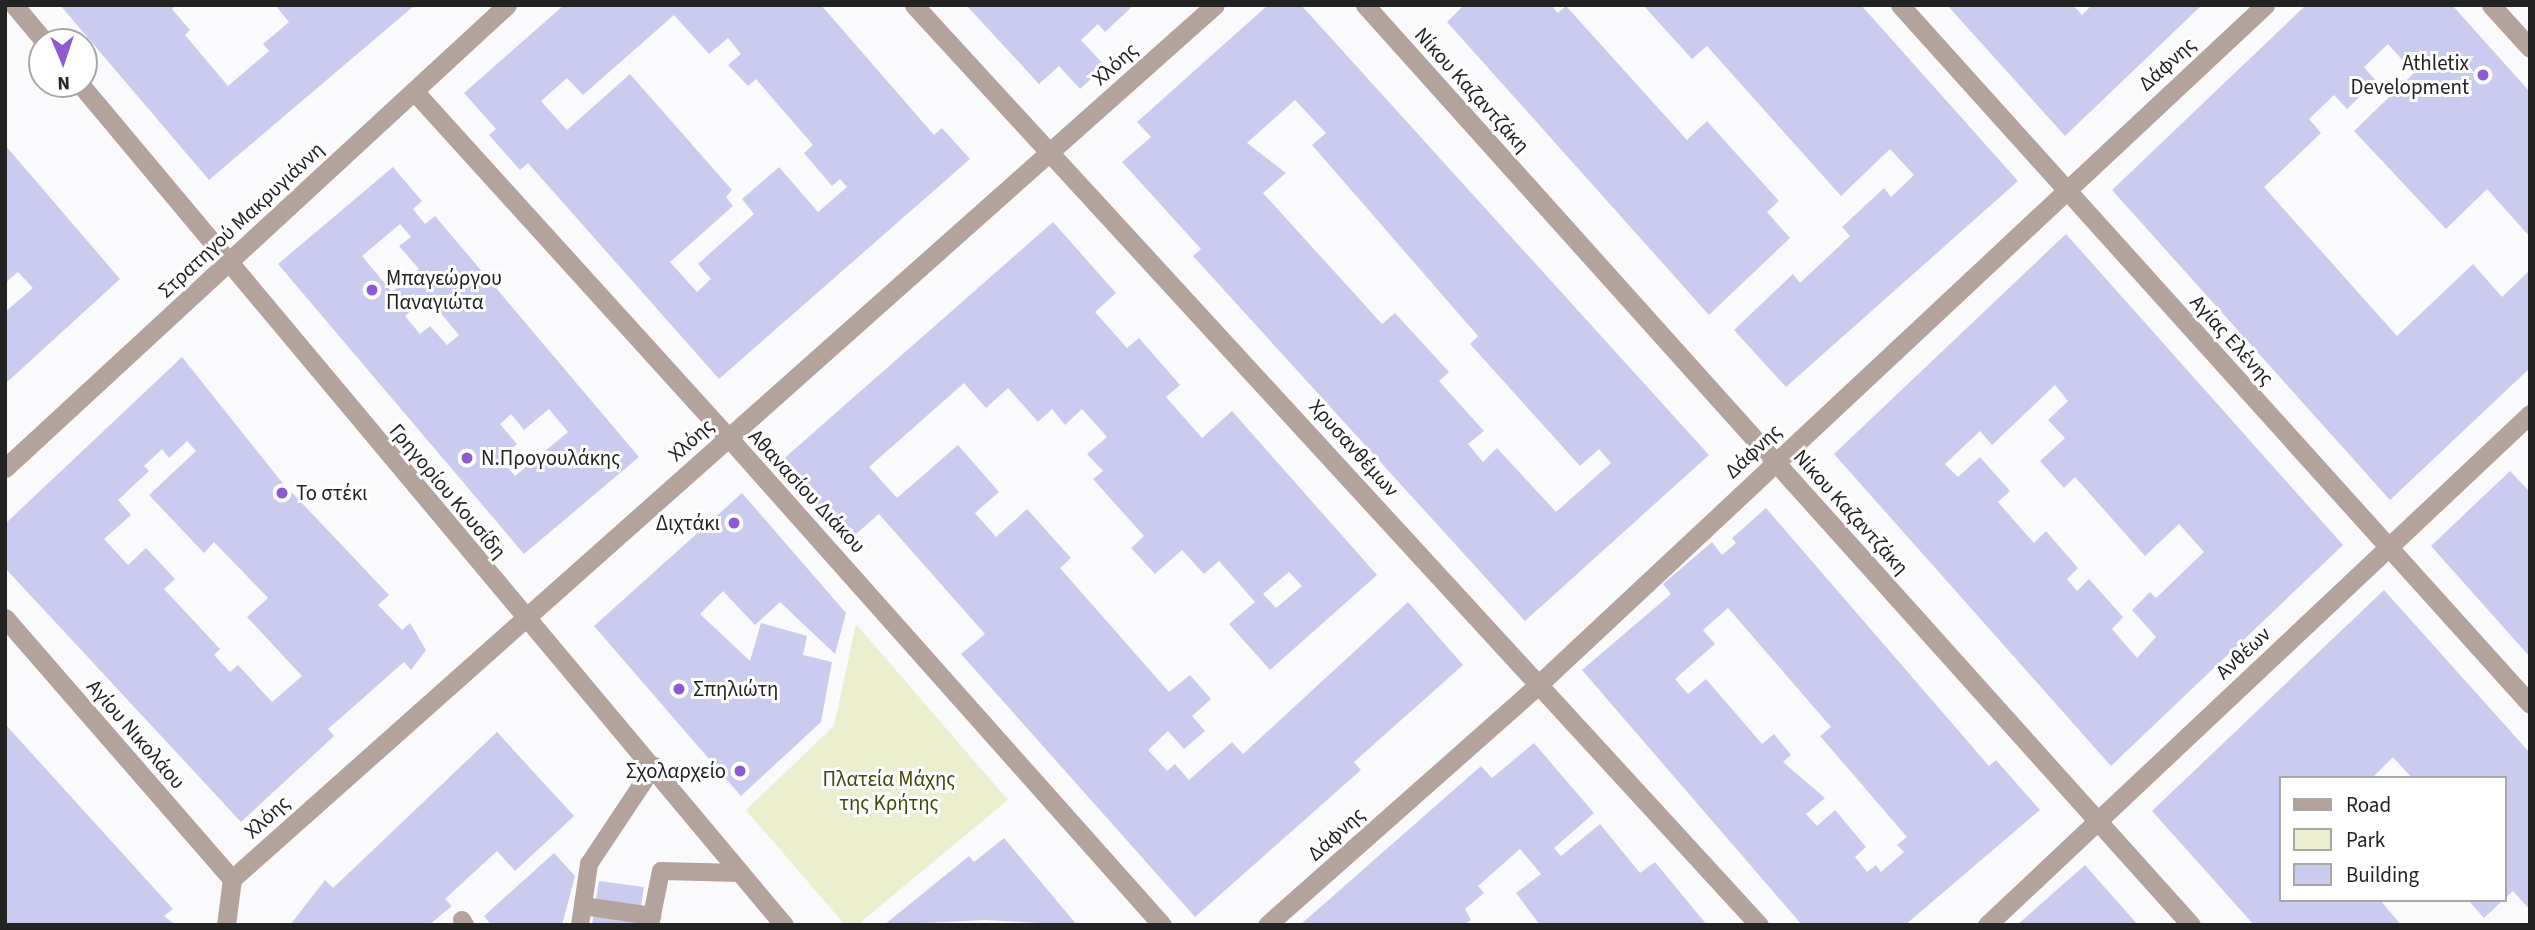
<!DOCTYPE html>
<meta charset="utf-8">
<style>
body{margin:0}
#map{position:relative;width:2535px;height:930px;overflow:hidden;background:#fafafd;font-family:"Source Sans 3",sans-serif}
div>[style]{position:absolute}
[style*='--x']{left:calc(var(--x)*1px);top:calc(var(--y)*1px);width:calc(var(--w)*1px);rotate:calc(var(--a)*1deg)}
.green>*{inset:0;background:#ebefcd}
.building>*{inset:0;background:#cbcbef}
.service>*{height:18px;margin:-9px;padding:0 9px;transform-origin:9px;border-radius:9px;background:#b4a29d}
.pedestrian>*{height:19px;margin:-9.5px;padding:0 9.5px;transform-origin:9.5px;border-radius:9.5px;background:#b4a29d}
.minor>*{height:19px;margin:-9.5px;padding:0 9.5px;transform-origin:9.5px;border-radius:9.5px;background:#b4a29d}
.tertiary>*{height:19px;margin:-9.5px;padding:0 9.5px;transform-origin:9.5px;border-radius:9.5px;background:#b4a29d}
.dots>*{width:19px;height:19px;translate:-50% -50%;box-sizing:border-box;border:4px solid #fff;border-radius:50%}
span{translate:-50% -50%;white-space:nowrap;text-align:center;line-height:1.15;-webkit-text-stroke:6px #fff;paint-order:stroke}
.poi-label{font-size:21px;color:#232324}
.right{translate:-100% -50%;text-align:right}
.left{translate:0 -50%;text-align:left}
.street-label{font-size:21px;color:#232324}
.park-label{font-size:21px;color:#43470a}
.frame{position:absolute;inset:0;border:7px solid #232324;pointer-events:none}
.legend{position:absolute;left:2279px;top:776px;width:228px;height:126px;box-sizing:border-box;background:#fff;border:2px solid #a7a7a7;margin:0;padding:9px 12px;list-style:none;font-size:21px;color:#232324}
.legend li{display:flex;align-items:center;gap:14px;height:35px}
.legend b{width:35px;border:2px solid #a7a7a7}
.north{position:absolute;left:28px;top:28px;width:70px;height:70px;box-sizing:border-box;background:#fff;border:2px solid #a7a7a7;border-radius:50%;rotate:178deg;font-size:19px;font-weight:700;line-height:28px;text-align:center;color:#232324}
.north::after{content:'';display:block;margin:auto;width:24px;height:32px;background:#8e5ad3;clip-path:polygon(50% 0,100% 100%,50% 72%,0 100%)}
</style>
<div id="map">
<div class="green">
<div style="clip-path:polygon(856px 624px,1008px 800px,857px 925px,845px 925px,746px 810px,834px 726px)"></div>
</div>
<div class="building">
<div style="clip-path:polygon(60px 5px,176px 5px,172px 9px,190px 30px,185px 35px,228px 86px,269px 51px,263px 44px,289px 22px,275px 5px,415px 5px,209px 180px)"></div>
<div style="clip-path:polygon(evenodd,564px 5px,821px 5px,934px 135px,942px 128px,970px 159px,719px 379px,528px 163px,520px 170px,489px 135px,496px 129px,464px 93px,564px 5px,674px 15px,709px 54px,728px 38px,741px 54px,728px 65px,748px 86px,756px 79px,813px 145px,804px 153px,832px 186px,840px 179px,847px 187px,818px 212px,779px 167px,742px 199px,754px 214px,698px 264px,711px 279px,697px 292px,670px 262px,733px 206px,726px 197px,732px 190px,630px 74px,567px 130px,541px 101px,567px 78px,583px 95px,674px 15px)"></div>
<div style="clip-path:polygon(966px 5px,1134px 5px,1105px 32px,1098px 24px,1081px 40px,1105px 66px,1080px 89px,1059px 66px,1039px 84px)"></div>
<div style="clip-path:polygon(evenodd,1268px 5px,1301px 5px,1709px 455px,1525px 621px,1193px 256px,1201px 249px,1122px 162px,1151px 137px,1137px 122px,1268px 5px,1295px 100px,1326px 133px,1312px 145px,1478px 336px,1470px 344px,1580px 466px,1599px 449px,1611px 463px,1556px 512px,1497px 448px,1483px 462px,1468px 444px,1484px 431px,1439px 381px,1449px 372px,1395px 313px,1382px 324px,1263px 193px,1286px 173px,1247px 143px,1295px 100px)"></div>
<div style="clip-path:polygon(1464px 5px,1551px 5px,1558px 13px,1566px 6px,1687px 140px,1707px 121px,1779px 201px,1767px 212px,1790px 238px,1709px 315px,1447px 22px)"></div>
<div style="clip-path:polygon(1643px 5px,1861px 5px,2018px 181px,1786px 387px,1734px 330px,1793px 274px,1800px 283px,1850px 236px,1842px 227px,1884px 188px,1891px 197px,1914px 175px,1890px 149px,1841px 196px,1707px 46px,1692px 59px)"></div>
<div style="clip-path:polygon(1947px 5px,2073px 5px,2082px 15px,2092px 5px,2202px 5px,2065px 136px)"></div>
<div style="clip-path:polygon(2306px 5px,2452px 5px,2530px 92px,2530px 237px,2487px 189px,2446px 229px,2354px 131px,2414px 73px,2388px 44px,2364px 67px,2376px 81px,2347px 109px,2334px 95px,2309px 119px,2321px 133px,2264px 187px,2397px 336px,2473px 264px,2502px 297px,2530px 270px,2530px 368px,2390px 500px,2112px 190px)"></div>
<div style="clip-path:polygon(5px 145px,120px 279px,5px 384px,5px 312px,33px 288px,18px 272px,5px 283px)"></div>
<div style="clip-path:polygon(evenodd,393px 167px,422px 201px,413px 209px,425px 224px,435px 216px,639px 457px,524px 554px,278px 264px,393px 167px,400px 224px,411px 237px,399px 246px,419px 269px,392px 292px,362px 256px,400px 224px,393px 167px,427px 297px,459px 335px,447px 345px,430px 326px,420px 334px,405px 316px,427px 297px,393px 167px,549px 409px,568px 432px,515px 476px,500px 459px,517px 444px,500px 424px,511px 414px,524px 430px,549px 409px)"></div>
<div style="clip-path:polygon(evenodd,1053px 222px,1116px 293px,1095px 312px,1127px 348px,1139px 338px,1180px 385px,1166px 397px,1202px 438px,1232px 411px,1377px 575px,1270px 670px,1229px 624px,1255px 602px,1219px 561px,1204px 574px,1182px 550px,1155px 574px,1131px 548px,1144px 536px,1093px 479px,1103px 471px,1087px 454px,1107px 437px,1082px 409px,1065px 425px,1052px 409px,1038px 422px,1008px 388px,986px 408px,964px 383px,869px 467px,897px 498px,958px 445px,999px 492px,975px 513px,996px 537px,1027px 509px,1071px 558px,1060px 568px,1169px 692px,1190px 675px,1211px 699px,1192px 716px,1205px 731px,1184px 749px,1168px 731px,1148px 750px,1167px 771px,1175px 764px,1189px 780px,1232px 742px,1243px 754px,1408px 602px,1463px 665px,1354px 762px,1361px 770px,1195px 917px,961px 654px,985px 634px,879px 514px,849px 540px,780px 462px,1053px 222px,1289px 572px,1302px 586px,1276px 608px,1263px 594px,1289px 572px)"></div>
<div style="clip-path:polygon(evenodd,2066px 234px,2343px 545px,2111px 766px,1834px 454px,2066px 234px,2055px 385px,2068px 401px,2048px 420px,2065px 438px,2040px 461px,2064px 488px,2075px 477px,2145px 556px,2179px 524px,2204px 552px,2156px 598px,2150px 592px,2132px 610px,2156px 637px,2137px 658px,2112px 629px,2123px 617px,2089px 579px,2077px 591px,2067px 579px,2078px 568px,2046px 531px,2034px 543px,2025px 533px,1998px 502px,2010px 491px,1980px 457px,1958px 477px,1945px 464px,1980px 431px,1992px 445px,2055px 385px)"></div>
<div style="clip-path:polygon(evenodd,182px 357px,281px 481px,389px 595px,378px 605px,402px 630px,410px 623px,426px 650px,411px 670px,404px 662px,328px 729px,334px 736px,241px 822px,5px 568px,5px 524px,182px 357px,187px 441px,196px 451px,149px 495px,204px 553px,214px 542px,268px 598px,247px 617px,302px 676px,272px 702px,238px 665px,230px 672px,214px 655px,220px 649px,164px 589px,175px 579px,146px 548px,128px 565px,104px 539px,131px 515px,118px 500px,149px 471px,144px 466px,162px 449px,169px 458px,187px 441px)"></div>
<div style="clip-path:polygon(2510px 471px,2530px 492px,2530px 657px,2431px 546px)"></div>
<div style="clip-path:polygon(742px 493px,846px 613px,835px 654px,780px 602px,755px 625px,723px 591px,700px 614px,750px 661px,761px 623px,807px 636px,803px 655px,832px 662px,821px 722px,741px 796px,594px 626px)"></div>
<div style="clip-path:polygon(evenodd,1766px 508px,1989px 766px,1996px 760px,2040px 810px,1905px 925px,1802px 925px,1582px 670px,1671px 594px,1663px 584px,1712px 542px,1722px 555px,1736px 543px,1732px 538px,1766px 508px,1728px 608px,1831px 727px,1820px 736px,1907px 837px,1897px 845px,1904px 852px,1881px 872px,1876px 865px,1867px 872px,1855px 857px,1866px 847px,1835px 810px,1817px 826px,1806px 814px,1825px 798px,1783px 762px,1791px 755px,1774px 734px,1762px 744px,1706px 679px,1688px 694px,1675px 679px,1715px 644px,1703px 630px,1728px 608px)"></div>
<div style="clip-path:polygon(2384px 590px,2530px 753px,2530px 910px,2513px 891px,2505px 898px,2505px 778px,2412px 778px,2393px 757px,2372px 778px,2281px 778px,2281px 900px,2380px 900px,2401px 925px,2254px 925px,2152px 811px)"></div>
<div style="clip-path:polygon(5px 724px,173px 909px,164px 916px,176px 925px,5px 925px)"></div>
<div style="clip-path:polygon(497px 732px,574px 816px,515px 871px,497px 851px,445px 899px,452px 906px,429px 925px,290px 925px,325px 880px,333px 888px)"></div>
<div style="clip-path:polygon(1534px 743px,1594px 813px,1554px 848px,1561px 856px,1600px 824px,1640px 873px,1655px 862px,1707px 925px,1540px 925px,1516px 893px,1541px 874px,1520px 849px,1478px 886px,1484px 893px,1465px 909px,1471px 920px,1464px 925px,1300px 925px,1481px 766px,1492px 778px)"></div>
<div style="clip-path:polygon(1004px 838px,1077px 925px,986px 920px,884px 925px,969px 856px,974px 862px)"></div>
<div style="clip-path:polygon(554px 853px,575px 876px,562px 925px,491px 925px,484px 916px)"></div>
<div style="clip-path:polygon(2085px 865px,2138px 925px,2017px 925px)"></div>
<div style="clip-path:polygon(599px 881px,644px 887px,638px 925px,592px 925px)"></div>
<div style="clip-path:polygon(2468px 900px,2503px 900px,2484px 918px)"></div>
</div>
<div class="service">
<div style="--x:583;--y:906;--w:70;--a:8.2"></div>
<div style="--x:462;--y:920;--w:6;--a:59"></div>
<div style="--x:580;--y:925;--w:62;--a:-81.6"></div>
<div style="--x:589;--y:864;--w:118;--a:-56.4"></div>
<div style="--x:650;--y:925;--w:55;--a:-78.5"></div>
<div style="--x:661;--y:871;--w:80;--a:1.4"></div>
</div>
<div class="pedestrian">
<div style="--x:728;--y:437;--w:653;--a:48.35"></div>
</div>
<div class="minor">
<div style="--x:914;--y:5;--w:1249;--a:47.43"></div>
<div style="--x:1365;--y:5;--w:1236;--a:48.08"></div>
<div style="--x:1900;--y:5;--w:941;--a:47.97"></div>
<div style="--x:414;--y:91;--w:467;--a:47.8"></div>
<div style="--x:5;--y:468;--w:683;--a:-42.69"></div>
<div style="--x:5;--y:618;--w:346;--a:49"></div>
<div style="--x:226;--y:925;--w:46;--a:-82.6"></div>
<div style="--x:232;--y:879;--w:1315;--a:-41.64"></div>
<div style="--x:1267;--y:925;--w:363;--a:-41.5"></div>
<div style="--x:1539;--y:684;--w:994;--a:-43.08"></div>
<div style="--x:1987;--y:925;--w:746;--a:-43.26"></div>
</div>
<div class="tertiary">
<div style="--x:14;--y:5;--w:48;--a:50"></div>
<div style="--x:2491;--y:5;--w:58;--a:47.8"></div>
<div style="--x:80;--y:84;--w:1097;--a:50.07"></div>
</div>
<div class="dots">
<div style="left:2483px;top:75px;background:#8e5ad3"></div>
<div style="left:372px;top:290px;background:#8e5ad3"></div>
<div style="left:467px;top:458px;background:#8e5ad3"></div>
<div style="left:282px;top:493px;background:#8e5ad3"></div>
<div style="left:734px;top:523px;background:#8e5ad3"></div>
<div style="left:679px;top:689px;background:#8e5ad3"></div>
<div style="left:740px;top:771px;background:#8e5ad3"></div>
</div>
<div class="poi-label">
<span class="right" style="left:2469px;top:75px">Athletix<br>Development</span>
<span class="left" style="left:386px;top:290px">Μπαγεώργου<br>Παναγιώτα</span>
<span class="left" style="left:481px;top:458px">Ν.Προγουλάκης</span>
<span class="left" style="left:296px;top:493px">Το στέκι</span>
<span class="right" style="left:720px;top:523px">Διχτάκι</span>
<span class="left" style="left:693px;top:689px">Σπηλιώτη</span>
<span class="right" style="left:726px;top:771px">Σχολαρχείο</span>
</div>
<div class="street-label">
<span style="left:1115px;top:64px;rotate:-42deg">Χλόης</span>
<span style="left:2167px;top:64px;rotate:-42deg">Δάφνης</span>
<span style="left:1472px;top:90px;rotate:48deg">Νίκου Καζαντζάκη</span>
<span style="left:241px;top:220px;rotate:-43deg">Στρατηγού Μακρυγιάννη</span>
<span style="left:2232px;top:340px;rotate:48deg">Αγίας Ελένης</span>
<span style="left:691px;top:440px;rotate:-42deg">Χλόης</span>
<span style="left:1354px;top:448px;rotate:48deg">Χρυσανθέμων</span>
<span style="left:1753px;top:451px;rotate:-43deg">Δάφνης</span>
<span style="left:448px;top:491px;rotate:50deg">Γρηγορίου Κουσίδη</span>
<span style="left:807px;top:491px;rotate:47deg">Αθανασίου Διάκου</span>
<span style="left:1851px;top:512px;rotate:48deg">Νίκου Καζαντζάκη</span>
<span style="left:2243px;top:653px;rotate:-43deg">Ανθέων</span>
<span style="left:136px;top:734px;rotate:49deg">Αγίου Νικολάου</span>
<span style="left:267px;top:817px;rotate:-42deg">Χλόης</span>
<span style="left:1336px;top:834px;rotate:-42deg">Δάφνης</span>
</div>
<div class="park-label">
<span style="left:889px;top:791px">Πλατεία Μάχης<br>της Κρήτης</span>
</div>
<div class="frame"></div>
<ul class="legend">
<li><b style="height:9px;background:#b4a29d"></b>Road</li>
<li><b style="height:19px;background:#ebefcd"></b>Park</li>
<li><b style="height:19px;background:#cbcbef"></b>Building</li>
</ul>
<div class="north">N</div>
</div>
